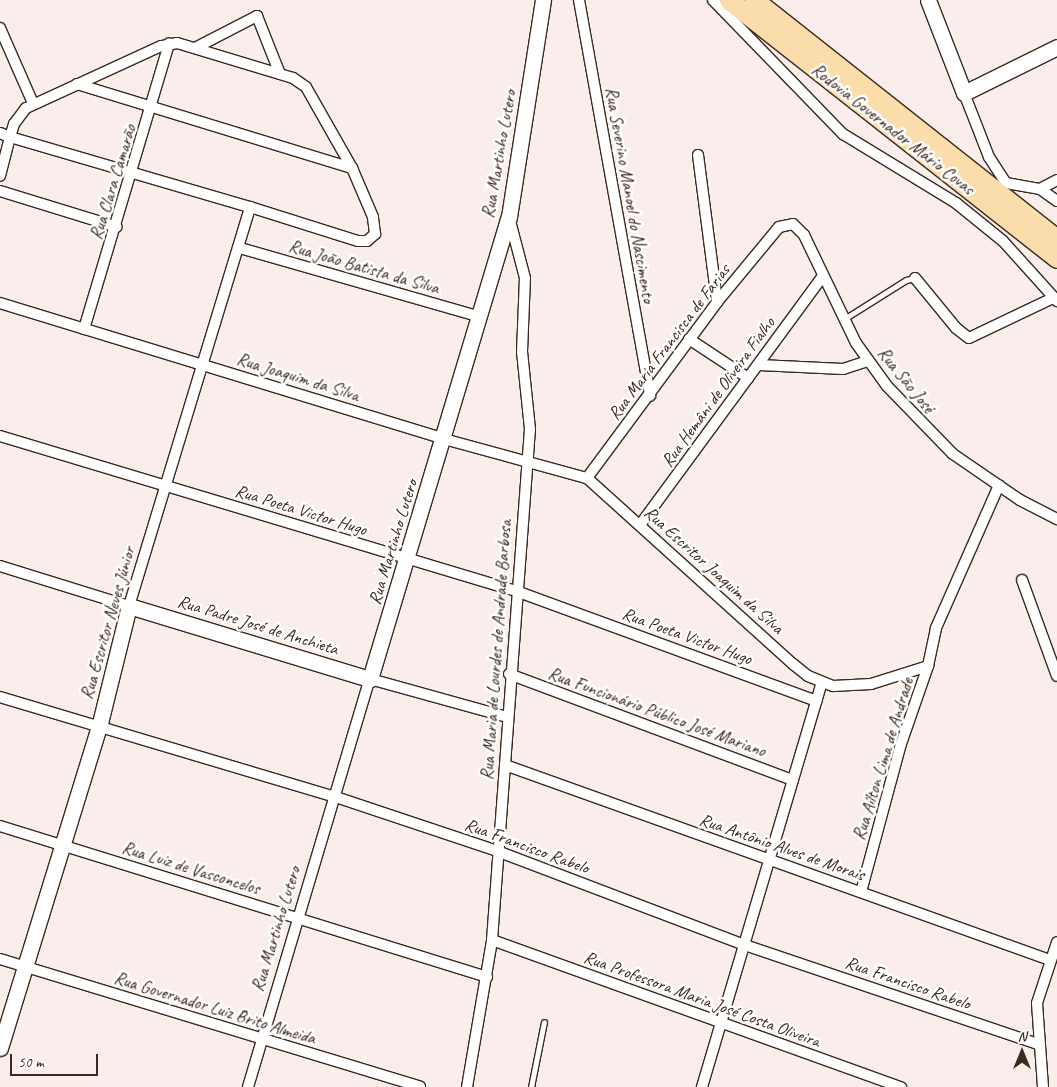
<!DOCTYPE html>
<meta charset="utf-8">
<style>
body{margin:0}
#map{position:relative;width:1057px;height:1087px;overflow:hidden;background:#f9eeeb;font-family:Caveat,sans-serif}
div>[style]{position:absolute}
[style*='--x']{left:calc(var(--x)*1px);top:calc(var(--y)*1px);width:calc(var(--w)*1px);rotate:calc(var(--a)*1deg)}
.roads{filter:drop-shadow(1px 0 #3b2a1e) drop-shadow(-1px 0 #3b2a1e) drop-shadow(0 1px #3b2a1e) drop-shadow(0 -1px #3b2a1e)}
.lane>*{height:5px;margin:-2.5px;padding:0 2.5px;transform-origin:2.5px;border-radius:2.5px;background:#fff}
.street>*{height:10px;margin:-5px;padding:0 5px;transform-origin:5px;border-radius:5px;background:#fff}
.secondary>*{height:15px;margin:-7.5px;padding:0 7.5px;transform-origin:7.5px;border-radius:7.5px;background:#fff}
.highway>*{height:19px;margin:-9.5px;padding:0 9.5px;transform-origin:9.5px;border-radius:9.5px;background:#fbddab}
span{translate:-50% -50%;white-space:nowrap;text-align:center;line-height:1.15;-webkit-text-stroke:5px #fff;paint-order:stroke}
.street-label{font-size:18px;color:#3b2a1e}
.north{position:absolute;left:997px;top:1027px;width:50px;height:50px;-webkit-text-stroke:4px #fff;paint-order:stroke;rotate:0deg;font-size:14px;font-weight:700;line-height:20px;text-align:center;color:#3b2a1e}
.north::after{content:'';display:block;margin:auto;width:18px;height:22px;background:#3b2a1e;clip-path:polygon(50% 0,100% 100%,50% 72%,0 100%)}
.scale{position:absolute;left:10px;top:1054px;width:88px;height:22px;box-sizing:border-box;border:2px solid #3b2a1e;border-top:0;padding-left:6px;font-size:15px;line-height:18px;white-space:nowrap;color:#3b2a1e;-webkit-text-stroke:4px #fff;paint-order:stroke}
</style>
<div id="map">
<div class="roads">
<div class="lane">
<div style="--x:844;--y:319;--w:73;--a:-32.2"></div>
<div style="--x:906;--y:280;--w:9;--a:-13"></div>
<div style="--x:531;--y:1087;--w:66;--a:-78.7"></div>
</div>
<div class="street">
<div style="--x:579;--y:0;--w:402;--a:79.8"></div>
<div style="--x:713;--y:0;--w:187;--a:45.9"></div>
<div style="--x:843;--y:134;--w:132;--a:31.4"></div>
<div style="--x:956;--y:203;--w:60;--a:39"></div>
<div style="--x:1003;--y:241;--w:81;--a:48"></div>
<div style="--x:0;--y:28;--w:82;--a:66.3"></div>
<div style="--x:195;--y:48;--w:70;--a:-27.3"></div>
<div style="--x:257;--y:16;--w:62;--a:68.4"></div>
<div style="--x:77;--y:84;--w:288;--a:17"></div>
<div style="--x:964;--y:93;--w:69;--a:68.7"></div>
<div style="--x:989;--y:157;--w:31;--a:57"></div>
<div style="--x:0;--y:133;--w:11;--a:22"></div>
<div style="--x:10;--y:137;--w:250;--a:16.3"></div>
<div style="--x:250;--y:207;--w:113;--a:17.5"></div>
<div style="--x:358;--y:241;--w:9;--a:0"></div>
<div style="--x:367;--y:241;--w:11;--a:-41"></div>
<div style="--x:375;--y:234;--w:17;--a:-97"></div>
<div style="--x:373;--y:217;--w:53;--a:-113.2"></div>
<div style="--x:352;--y:168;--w:93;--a:-119.6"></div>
<div style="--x:306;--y:87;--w:16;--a:-145"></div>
<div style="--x:293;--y:78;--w:121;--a:-163.2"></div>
<div style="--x:177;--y:43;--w:16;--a:169"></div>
<div style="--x:161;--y:46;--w:149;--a:155.3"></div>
<div style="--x:26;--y:108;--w:20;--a:127"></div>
<div style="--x:14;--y:124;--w:14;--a:107"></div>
<div style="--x:10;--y:137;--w:40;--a:104.4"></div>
<div style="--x:698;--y:155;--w:148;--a:82.6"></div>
<div style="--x:1006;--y:183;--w:35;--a:10"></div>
<div style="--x:1040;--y:189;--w:19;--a:-28"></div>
<div style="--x:1040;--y:189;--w:21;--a:35"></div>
<div style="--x:0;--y:191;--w:122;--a:17.1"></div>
<div style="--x:240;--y:248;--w:250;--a:16"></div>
<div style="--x:915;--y:278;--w:65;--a:50.6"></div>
<div style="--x:956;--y:328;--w:16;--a:38"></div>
<div style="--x:969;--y:338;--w:93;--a:-25.5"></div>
<div style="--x:0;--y:303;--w:464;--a:17"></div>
<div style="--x:444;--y:439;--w:148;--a:15.3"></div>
<div style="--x:587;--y:478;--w:278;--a:42.1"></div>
<div style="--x:793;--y:664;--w:19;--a:39"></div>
<div style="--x:808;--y:676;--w:27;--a:22"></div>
<div style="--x:833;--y:686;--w:38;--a:-3"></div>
<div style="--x:871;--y:684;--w:60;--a:-17.5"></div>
<div style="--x:928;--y:666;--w:39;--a:-78"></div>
<div style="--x:936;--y:628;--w:156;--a:-66.2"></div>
<div style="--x:84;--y:329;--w:298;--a:-73.4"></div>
<div style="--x:689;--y:339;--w:71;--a:33.5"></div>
<div style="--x:759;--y:365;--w:84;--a:2.7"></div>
<div style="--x:843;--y:369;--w:26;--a:-18"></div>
<div style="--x:0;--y:436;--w:539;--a:16.72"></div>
<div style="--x:516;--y:591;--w:320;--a:20.1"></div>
<div style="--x:587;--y:478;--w:219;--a:-53.5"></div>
<div style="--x:717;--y:302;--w:97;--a:-50.4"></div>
<div style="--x:779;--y:227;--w:14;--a:-12"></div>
<div style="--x:793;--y:224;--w:16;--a:45"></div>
<div style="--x:804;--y:235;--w:120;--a:64.3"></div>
<div style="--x:856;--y:343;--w:53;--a:54.2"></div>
<div style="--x:887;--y:386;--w:95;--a:45.9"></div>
<div style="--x:953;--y:454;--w:81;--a:34.5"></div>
<div style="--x:1020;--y:500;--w:42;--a:27.2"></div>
<div style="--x:640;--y:525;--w:308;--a:-53.7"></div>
<div style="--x:0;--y:566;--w:135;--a:17.2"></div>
<div style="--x:129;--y:606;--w:417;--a:-73.1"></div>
<div style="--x:1022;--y:580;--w:102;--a:70"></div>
<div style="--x:509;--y:674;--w:303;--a:20.5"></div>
<div style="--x:0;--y:697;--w:351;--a:16.6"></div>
<div style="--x:336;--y:797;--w:170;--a:18.5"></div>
<div style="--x:497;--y:851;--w:265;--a:20.8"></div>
<div style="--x:745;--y:945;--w:308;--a:18.7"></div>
<div style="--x:505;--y:765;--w:579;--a:19.69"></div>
<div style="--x:0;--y:826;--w:510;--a:17.23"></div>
<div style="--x:861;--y:892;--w:153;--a:-74.9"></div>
<div style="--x:901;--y:744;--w:83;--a:-70.9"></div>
<div style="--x:492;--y:940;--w:435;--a:19.8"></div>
<div style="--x:0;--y:959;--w:439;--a:16.9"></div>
<div style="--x:248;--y:1087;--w:426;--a:-73.4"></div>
<div style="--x:370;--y:679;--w:142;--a:15.5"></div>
<div style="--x:467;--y:1087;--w:149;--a:-80.3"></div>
<div style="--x:492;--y:940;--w:512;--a:-85.75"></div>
<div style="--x:530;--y:429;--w:77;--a:-95.9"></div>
<div style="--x:522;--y:352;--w:74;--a:-87.7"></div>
<div style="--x:525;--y:278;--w:63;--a:-104.7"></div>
<div style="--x:702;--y:1087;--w:421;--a:-73.5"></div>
<div style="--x:1043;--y:1087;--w:84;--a:-94.1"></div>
<div style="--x:1037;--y:1003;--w:64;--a:-71.8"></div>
</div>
<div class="secondary">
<div style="--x:928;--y:0;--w:100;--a:68.8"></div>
<div style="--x:964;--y:93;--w:104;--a:-26.3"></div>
<div style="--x:0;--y:1048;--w:336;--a:-72.9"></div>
<div style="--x:99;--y:727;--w:125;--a:-76.1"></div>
<div style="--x:129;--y:606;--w:252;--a:16.9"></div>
<div style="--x:370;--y:679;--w:482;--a:-73.3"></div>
<div style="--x:509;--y:217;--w:220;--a:-81.1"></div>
</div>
<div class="highway">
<div style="--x:729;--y:0;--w:417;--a:38.2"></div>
<div style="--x:754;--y:0;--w:386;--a:38.3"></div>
</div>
</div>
<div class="street-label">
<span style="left:893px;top:129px;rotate:38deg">Rodovia Governador Mário Covas</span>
<span style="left:499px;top:154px;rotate:-80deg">Rua Martinho Lutero</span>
<span style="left:113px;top:182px;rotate:-73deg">Rua Clara Camarão</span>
<span style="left:630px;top:195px;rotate:80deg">Rua Severino Manoel do Nascimento</span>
<span style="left:364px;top:267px;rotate:16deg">Rua João Batista da Silva</span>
<span style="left:669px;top:342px;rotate:-53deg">Rua Maria Francisca de Farias</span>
<span style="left:298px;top:377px;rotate:17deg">Rua Joaquim da Silva</span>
<span style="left:906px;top:380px;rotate:51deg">Rua São José</span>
<span style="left:718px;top:392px;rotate:-54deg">Rua Hemâni de Oliveira Fialho</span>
<span style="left:301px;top:510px;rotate:17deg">Rua Poeta Victor Hugo</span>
<span style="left:393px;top:542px;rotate:-73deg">Rua Martinho Lutero</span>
<span style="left:714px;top:570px;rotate:42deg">Rua Escritor Joaquim da Silva</span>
<span style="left:108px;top:623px;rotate:-74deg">Rua Escritor Neves Júnior</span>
<span style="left:258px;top:625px;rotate:17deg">Rua Padre José de Anchieta</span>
<span style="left:687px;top:636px;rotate:20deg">Rua Poeta Victor Hugo</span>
<span style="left:496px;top:650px;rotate:-86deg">Rua Maria de Lourdes de Andrade Barbosa</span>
<span style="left:657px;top:712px;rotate:20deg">Rua Funcionário Público José Mariano</span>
<span style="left:883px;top:759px;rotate:-73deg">Rua Aílton Lima de Andrade</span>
<span style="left:527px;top:846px;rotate:20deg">Rua Francisco Rabelo</span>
<span style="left:782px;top:847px;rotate:19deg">Rua Antônio Alves de Morais</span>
<span style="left:191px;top:868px;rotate:17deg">Rua Luiz de Vasconcelos</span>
<span style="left:276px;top:929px;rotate:-73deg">Rua Martinho Lutero</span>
<span style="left:908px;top:983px;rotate:19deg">Rua Francisco Rabelo</span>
<span style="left:702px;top:999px;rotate:20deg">Rua Professora Maria José Costa Oliveira</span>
<span style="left:215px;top:1008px;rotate:17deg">Rua Governador Luiz Brito Almeida</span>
</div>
<div class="north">N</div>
<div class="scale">50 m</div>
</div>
